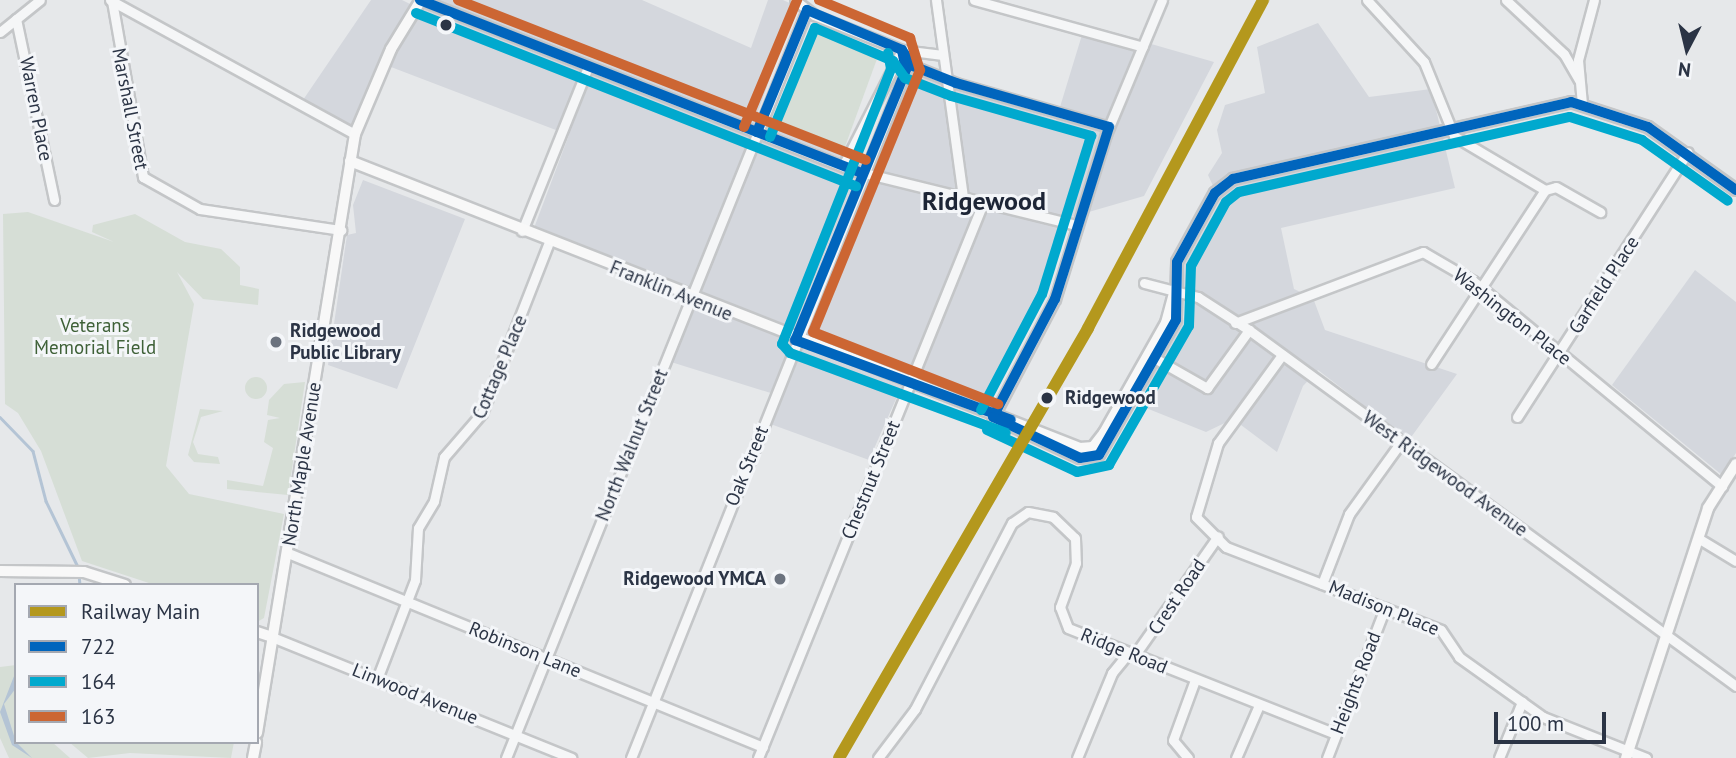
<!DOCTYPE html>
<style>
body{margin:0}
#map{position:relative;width:1736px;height:758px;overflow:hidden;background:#e6e8ea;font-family:"PT Sans",sans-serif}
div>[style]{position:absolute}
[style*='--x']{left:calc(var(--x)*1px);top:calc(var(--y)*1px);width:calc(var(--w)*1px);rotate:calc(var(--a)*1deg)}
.built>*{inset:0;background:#d4d7dd}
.green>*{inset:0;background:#d6ded6;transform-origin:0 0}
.round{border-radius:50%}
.water>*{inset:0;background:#b4c4d5}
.stream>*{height:2.5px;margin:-1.25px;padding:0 1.25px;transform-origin:1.25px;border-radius:1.25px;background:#b4c4d5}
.roads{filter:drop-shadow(2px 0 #c4c6c8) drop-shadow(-2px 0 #c4c6c8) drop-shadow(0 2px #c4c6c8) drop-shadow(0 -2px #c4c6c8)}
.minor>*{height:9px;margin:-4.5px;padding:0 4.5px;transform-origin:4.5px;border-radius:4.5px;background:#f5f6f7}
.major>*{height:10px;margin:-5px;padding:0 5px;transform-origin:5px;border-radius:5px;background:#f8f8f8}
.bus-1>*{height:10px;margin:-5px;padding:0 5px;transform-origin:5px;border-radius:5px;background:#0065bd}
.bus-2>*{height:10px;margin:-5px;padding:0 5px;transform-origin:5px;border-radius:5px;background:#00a9ce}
.bus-3>*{height:10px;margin:-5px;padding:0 5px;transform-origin:5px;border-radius:5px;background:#c63}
.rail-1>*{height:12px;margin:-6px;padding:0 6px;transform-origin:6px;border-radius:6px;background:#b4981d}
.dots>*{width:19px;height:19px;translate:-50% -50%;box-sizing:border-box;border:4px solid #f4f6f9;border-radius:50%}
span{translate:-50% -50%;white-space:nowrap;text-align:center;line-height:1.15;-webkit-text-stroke:6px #f4f6f9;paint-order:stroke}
.street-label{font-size:19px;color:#2b3445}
.park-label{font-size:19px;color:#3f6138}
.poi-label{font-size:19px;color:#2b3445;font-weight:700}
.left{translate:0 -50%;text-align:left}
.right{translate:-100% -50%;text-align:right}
.stop-label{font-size:19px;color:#2b3445;font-weight:700}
.district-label{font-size:26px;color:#1d2536;font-weight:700}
.legend{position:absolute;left:14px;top:583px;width:245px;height:161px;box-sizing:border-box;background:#f4f6f9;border:2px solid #a4a8b1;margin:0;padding:9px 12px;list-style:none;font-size:21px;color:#2b3445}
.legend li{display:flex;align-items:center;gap:14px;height:35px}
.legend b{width:35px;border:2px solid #a4a8b1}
.north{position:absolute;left:1652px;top:14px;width:70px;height:70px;-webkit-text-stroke:5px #f4f6f9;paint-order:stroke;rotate:187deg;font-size:19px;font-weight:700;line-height:28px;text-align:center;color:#2b3445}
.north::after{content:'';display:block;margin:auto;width:24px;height:32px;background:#2b3445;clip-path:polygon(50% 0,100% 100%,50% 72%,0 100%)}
.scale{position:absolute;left:1494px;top:712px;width:112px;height:32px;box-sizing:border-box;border:4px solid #2b3445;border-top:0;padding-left:9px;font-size:21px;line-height:24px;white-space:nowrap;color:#2b3445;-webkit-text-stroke:5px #f4f6f9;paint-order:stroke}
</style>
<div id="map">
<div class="built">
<div style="clip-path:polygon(371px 0,402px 0,418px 8px,423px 0,642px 0,751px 48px,768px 0,783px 0,796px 6px,755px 120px,873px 167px,911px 73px,1056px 120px,1085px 25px,1214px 62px,1144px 196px,1068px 218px,1058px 233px,1045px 298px,984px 409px,907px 374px,869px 460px,765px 422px,777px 395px,671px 362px,700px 296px,534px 228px,569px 135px,391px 67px,361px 136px,303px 100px)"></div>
<div style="clip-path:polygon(1318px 23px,1369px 97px,1431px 89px,1455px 188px,1281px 228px,1294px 289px,1313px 298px,1325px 330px,1457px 374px,1409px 440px,1318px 370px,1303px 386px,1277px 452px,1233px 419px,1206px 432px,1136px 404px,1181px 327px,1186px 311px,1181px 271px,1220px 201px,1208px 175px,1222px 153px,1217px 130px,1225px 105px,1265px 93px,1257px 47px)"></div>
<div style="clip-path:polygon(363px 180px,465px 219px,397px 389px,328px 365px,347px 235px,356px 233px,353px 205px)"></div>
<div style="clip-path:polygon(1695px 270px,1736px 302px,1736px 453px,1722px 475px,1612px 385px)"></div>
</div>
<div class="green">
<div style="left:813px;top:30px;width:70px;height:105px;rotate:20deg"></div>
<div style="clip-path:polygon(28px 212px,114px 242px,92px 232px,93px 225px,135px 214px,185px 242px,221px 249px,240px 267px,240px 285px,259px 289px,258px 305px,203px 299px,177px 272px,194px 304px,166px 466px,189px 494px,284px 514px,264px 618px,257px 622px,257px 585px,155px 585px,82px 561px,41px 451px,18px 413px,5px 404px,3px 214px)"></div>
<div class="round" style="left:245px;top:377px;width:22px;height:22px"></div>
<div style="clip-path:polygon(305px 382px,288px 495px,227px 489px,227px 480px,263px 486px,273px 448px,264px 442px,268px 420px,280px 418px,267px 415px,269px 400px,284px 384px)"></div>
<div style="clip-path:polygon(200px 409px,223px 411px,201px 417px,193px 442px,198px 454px,218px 457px,220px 464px,194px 462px,188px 455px)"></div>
<div style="clip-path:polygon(16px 665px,16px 742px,52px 742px,70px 758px,9px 758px,0 738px,0 667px)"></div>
<div style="clip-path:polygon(69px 742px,234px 742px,231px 758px,130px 753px,88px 758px)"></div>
</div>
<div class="water">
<div style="clip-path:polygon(16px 671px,16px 688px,4px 704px,16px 742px,32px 758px,12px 745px,0 712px)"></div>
</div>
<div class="stream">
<div style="--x:0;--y:417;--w:47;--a:45.9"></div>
<div style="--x:33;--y:451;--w:52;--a:75.4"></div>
<div style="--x:46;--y:501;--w:73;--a:64.1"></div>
<div style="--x:79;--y:574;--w:11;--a:85"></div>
</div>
<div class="roads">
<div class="minor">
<div style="--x:110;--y:0;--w:279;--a:28.7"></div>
<div style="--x:421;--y:0;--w:463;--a:21.5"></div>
<div style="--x:852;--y:170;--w:231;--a:13.8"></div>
<div style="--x:795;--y:0;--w:24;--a:38"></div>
<div style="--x:814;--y:15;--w:95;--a:21.7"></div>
<div style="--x:902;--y:50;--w:41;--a:7"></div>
<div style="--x:936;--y:0;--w:200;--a:82.2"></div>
<div style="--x:974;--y:0;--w:175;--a:15.5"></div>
<div style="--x:1367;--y:0;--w:84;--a:47.4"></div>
<div style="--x:1424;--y:62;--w:80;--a:67.9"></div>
<div style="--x:1454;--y:136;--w:106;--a:30.7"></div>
<div style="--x:1545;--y:190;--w:208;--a:123.2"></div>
<div style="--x:1506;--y:0;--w:79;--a:43"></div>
<div style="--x:1564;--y:54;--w:30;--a:60"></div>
<div style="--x:112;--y:1;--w:179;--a:80"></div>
<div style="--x:143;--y:177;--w:65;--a:29.3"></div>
<div style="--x:200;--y:209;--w:143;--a:8.5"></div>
<div style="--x:16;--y:19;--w:185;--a:78.1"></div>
<div style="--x:0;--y:32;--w:51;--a:-38.7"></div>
<div style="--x:904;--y:54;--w:15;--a:53"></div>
<div style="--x:913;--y:66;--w:46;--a:21.6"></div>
<div style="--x:956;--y:83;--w:159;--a:16"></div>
<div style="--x:1582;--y:104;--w:44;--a:-95.2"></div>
<div style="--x:1578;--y:60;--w:62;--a:-75.1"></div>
<div style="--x:843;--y:166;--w:130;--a:-63"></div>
<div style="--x:1545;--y:190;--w:11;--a:-15"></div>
<div style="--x:1556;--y:187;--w:51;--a:29.6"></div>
<div style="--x:522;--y:231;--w:177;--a:-68.1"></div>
<div style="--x:1144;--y:283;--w:56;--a:14.5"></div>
<div style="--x:1198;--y:297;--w:61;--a:32.9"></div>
<div style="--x:1249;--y:330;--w:603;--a:36.17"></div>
<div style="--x:1235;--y:323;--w:201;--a:-20.7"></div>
<div style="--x:1423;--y:252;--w:58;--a:30.1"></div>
<div style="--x:1473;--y:281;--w:323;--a:39.5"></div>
<div style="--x:1282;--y:355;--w:109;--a:126"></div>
<div style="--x:1218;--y:443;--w:77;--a:106.6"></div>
<div style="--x:1196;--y:517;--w:42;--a:45"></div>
<div style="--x:1226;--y:547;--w:230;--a:21.1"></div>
<div style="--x:1441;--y:630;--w:32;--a:56"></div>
<div style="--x:1459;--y:657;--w:103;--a:35.5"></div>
<div style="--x:1543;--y:717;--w:111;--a:21.7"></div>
<div style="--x:1156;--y:359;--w:59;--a:29.6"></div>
<div style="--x:1207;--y:388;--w:72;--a:-54.1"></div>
<div style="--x:993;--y:417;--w:133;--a:-62.3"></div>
<div style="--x:1055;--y:299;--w:173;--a:-72.8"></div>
<div style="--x:1106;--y:134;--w:145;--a:-67.3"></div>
<div style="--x:1517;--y:417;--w:315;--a:-57.2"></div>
<div style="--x:1698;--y:538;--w:44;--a:31.2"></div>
<div style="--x:288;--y:553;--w:513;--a:22.22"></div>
<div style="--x:1322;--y:584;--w:75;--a:-68.9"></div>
<div style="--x:1349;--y:514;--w:89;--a:-54.2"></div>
<div style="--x:272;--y:637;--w:323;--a:22"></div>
<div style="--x:1134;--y:656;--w:146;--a:-55"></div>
<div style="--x:377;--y:679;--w:106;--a:-69"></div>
<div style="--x:415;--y:580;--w:52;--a:-86.7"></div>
<div style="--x:418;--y:528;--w:31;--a:-59"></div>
<div style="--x:434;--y:501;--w:45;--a:-77.2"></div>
<div style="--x:444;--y:457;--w:58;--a:-49.2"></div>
<div style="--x:482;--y:413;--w:184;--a:-68.6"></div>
<div style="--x:506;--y:758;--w:806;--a:-68.08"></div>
<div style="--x:631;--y:758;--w:741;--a:-68.21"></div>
<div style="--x:906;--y:70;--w:20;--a:-101"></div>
<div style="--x:758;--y:758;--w:599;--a:-67.93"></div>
<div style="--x:878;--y:758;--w:61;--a:-52.9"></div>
<div style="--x:915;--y:709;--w:210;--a:-62.5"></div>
<div style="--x:1012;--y:523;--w:19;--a:-35"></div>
<div style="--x:1028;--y:512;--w:25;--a:11"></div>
<div style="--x:1053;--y:517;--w:30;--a:44"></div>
<div style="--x:1075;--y:538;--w:25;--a:88"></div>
<div style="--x:1076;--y:563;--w:47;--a:110"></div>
<div style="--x:1060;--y:607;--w:22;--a:69"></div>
<div style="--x:1068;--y:628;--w:288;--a:21.6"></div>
<div style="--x:1077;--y:758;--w:92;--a:-67.6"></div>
<div style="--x:1112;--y:673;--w:26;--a:-51"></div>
<div style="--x:1188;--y:758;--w:23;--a:-130"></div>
<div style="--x:1173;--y:740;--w:64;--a:-69.9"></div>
<div style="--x:1236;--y:758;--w:58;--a:-66.5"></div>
<div style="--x:1327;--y:758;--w:161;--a:-68.9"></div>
<div style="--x:1499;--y:758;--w:61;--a:-67.7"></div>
</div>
<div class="major">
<div style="--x:350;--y:161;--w:784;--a:21.46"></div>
<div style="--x:1080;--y:448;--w:13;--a:-4"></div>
<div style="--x:1093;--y:447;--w:18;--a:-52"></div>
<div style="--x:1104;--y:433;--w:126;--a:-60.6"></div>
<div style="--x:1166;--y:323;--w:35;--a:-75"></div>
<div style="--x:993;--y:417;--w:96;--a:25.2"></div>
<div style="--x:1080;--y:458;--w:19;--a:-9"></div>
<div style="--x:1099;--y:455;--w:155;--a:-60.3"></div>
<div style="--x:1176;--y:320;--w:58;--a:-89"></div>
<div style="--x:1177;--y:262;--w:79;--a:-61.2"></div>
<div style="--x:1215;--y:193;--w:23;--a:-38"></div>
<div style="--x:1233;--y:179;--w:347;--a:-12.8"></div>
<div style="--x:1571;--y:102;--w:81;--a:18"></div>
<div style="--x:1648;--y:127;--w:108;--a:35.6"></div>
<div style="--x:0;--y:571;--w:84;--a:0.7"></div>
<div style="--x:84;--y:572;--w:43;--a:17.6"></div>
<div style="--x:257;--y:632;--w:16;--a:18"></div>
<div style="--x:257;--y:733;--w:607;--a:-80.71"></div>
<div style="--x:355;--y:134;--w:92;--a:-67"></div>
<div style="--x:391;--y:49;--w:57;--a:-58.5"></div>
<div style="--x:253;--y:758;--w:16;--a:-79"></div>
<div style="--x:1626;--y:758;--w:263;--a:-71.8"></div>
<div style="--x:1708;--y:508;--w:52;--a:-57.5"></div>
</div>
</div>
<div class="bus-1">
<div style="--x:420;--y:0;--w:474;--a:21.4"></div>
<div style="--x:902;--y:50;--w:20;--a:79"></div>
<div style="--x:906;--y:70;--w:292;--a:112.3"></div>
<div style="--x:795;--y:340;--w:230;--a:20.3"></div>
<div style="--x:757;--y:132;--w:132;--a:-67.7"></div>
<div style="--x:807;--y:10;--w:103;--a:22.8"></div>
<div style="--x:902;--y:50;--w:19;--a:55"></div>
<div style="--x:913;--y:66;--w:46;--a:21.6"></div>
<div style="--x:956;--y:83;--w:159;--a:16"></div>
<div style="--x:1109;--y:127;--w:180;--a:107.4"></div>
<div style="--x:1055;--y:299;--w:133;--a:117.7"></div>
<div style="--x:993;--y:417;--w:96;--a:25.2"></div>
<div style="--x:1080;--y:458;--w:19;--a:-9"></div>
<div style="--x:1099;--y:455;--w:155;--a:-60.3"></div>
<div style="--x:1176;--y:320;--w:58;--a:-89"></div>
<div style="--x:1177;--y:262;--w:79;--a:-61.2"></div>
<div style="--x:1215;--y:193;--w:23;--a:-38"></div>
<div style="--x:1233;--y:179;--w:347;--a:-12.8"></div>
<div style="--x:1571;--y:102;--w:81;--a:18"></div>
<div style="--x:1648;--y:127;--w:108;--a:35.6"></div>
</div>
<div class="bus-2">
<div style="--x:416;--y:13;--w:473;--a:21.5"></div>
<div style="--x:888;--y:53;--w:16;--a:79"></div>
<div style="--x:891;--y:69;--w:296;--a:111.6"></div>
<div style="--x:782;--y:344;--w:12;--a:48"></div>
<div style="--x:790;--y:353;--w:230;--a:20.3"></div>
<div style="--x:770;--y:137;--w:118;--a:-67.6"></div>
<div style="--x:815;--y:28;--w:85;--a:22.9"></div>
<div style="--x:893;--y:61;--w:21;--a:55"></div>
<div style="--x:905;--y:78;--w:49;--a:21.4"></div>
<div style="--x:951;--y:96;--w:146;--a:15.9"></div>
<div style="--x:1091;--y:136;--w:165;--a:107.2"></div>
<div style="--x:1042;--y:294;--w:131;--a:117.7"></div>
<div style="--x:987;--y:430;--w:99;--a:25"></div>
<div style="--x:1077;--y:472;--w:33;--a:-12"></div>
<div style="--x:1109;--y:465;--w:160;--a:-60.1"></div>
<div style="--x:1189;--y:326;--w:60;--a:-88.1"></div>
<div style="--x:1191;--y:266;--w:73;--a:-61.3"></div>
<div style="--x:1226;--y:202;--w:16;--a:-38"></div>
<div style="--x:1239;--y:192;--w:339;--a:-12.8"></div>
<div style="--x:1570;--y:117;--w:76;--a:17.7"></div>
<div style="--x:1642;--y:140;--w:105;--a:35.3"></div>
</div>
<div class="bus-3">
<div style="--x:458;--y:0;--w:438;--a:21.4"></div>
<div style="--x:819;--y:0;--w:99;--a:22.7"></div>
<div style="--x:910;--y:38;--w:34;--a:73"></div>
<div style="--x:920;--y:70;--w:283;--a:112.2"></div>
<div style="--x:813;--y:332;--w:199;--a:21.3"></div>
<div style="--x:744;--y:127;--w:138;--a:-67.3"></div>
</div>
<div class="rail-1">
<div style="--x:839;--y:758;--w:497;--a:-59.9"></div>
<div style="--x:1088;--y:328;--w:372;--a:-61.9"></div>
</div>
<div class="dots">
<div style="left:446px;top:25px;background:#2b3445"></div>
<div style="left:276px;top:342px;background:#6c737f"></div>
<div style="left:1047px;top:398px;background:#2b3445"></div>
<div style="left:780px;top:579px;background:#6c737f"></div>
</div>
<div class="street-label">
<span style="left:36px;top:109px;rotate:79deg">Warren Place</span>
<span style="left:130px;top:109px;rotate:79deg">Marshall Street</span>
<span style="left:1604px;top:285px;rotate:-57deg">Garfield Place</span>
<span style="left:671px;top:291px;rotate:22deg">Franklin Avenue</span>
<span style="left:1512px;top:317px;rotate:38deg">Washington Place</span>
<span style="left:500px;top:367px;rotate:-67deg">Cottage Place</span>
<span style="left:632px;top:445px;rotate:-68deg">North Walnut Street</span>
<span style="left:302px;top:464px;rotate:-81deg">North Maple Avenue</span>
<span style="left:747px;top:466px;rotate:-68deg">Oak Street</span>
<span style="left:1445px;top:474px;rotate:36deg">West Ridgewood Avenue</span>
<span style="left:871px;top:480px;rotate:-68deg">Chestnut Street</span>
<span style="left:1177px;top:597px;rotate:-56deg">Crest Road</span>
<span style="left:1384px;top:608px;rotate:22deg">Madison Place</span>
<span style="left:525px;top:650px;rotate:22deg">Robinson Lane</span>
<span style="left:1124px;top:651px;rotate:22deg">Ridge Road</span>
<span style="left:1356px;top:683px;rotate:-69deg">Heights Road</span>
<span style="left:415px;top:694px;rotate:22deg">Linwood Avenue</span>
</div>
<div class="park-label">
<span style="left:95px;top:337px">Veterans<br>Memorial Field</span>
</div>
<div class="poi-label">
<span class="left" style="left:290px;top:342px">Ridgewood<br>Public Library</span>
<span class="right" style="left:766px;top:579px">Ridgewood YMCA</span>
</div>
<div class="stop-label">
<span class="left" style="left:1065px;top:398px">Ridgewood</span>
</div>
<div class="district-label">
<span style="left:984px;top:201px">Ridgewood</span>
</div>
<ul class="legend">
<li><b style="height:9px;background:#b4981d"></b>Railway Main</li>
<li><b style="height:9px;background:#0065bd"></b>722</li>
<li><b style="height:9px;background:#00a9ce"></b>164</li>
<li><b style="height:9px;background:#c63"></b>163</li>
</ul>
<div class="north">N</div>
<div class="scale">100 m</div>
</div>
